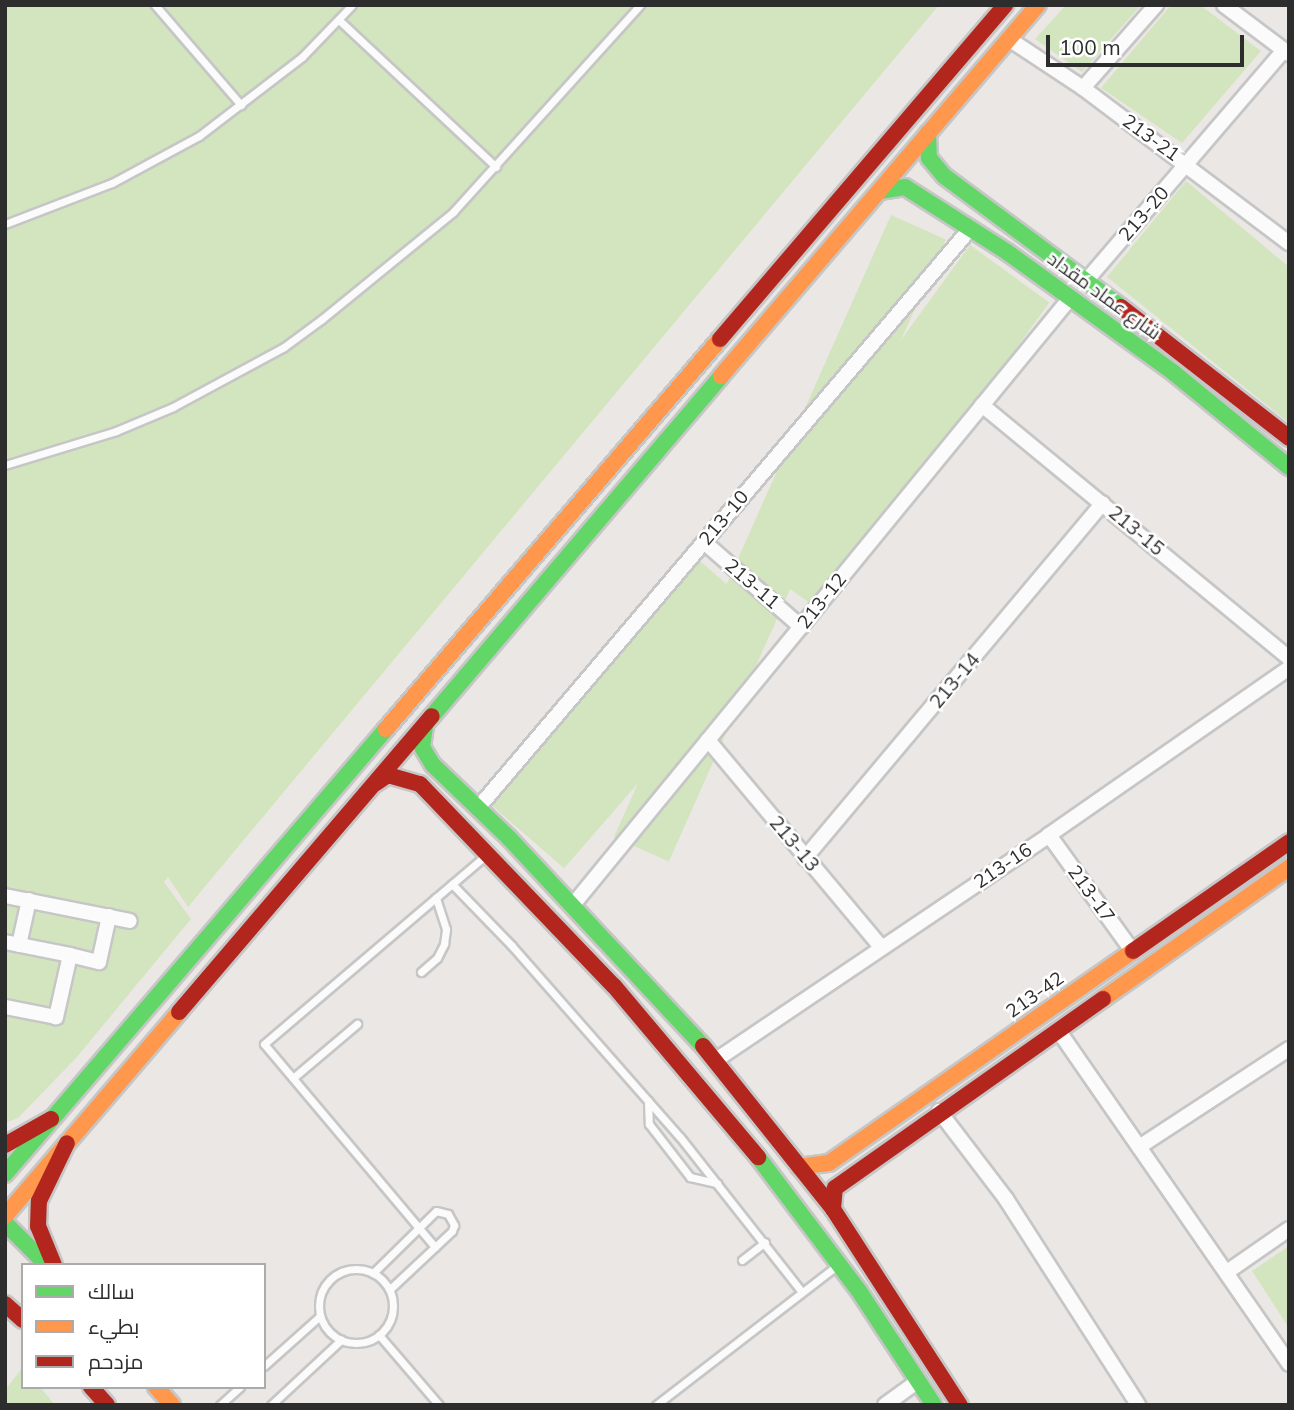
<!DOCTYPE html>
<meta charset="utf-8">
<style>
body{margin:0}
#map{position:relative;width:1294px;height:1410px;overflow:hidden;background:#eae7e4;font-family:Mulish,Cairo,sans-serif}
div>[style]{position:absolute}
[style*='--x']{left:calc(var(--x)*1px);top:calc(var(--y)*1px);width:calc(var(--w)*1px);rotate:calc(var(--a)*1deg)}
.green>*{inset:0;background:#d3e5be;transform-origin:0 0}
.roads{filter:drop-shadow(2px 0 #c6c6c6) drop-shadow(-2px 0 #c6c6c6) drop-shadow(0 2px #c6c6c6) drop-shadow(0 -2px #c6c6c6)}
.lane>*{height:7px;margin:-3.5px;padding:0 3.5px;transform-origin:3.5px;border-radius:3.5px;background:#fcfbfb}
.lane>.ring{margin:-3.5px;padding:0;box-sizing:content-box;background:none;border:7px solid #fcfbfb;border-radius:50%}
.street>*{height:14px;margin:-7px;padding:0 7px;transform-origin:7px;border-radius:7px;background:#fcfbfb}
.fast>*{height:16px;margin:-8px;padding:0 8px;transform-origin:8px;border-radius:8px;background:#63d668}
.slow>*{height:16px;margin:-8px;padding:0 8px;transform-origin:8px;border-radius:8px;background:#ff974d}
.jam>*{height:16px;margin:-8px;padding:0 8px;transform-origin:8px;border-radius:8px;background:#b3261e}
span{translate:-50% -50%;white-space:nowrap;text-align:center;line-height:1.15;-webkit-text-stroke:5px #fff;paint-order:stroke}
.street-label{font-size:19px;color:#2d2d2d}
.frame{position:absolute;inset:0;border:7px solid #2d2d2d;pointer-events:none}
.legend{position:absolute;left:21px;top:1263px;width:245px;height:126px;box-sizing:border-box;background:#fff;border:2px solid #ababab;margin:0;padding:9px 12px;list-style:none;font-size:21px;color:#2d2d2d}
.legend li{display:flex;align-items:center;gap:14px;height:35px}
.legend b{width:35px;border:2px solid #ababab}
.scale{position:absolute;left:1046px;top:35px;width:198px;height:32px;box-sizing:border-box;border:4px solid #2d2d2d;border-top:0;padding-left:9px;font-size:21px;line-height:24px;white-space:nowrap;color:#2d2d2d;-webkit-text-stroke:5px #fff;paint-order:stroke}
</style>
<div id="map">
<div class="green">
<div style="clip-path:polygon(5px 5px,939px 5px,188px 907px,168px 877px,164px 882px,191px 919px,76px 1058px,18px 1118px,5px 1123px)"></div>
<div style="clip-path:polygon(1066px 5px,1141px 5px,1082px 72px,1035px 39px)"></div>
<div style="clip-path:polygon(1171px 5px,1200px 5px,1261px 51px,1182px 143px,1101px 88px)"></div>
<div style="clip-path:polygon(1186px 181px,1289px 267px,1289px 423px,1107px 277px)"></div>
<div style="left:891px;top:215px;width:60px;height:681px;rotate:24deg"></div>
<div style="left:970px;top:245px;width:98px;height:384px;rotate:36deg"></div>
<div style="left:700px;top:561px;width:99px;height:321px;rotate:41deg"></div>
<div style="clip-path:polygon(1289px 1246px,1289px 1328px,1252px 1271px)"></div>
<div style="clip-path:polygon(23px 1367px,23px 1387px,40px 1387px,55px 1405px,5px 1405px,5px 1390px)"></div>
</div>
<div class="roads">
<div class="lane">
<div style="--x:155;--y:5;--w:132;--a:49.3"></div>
<div style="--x:339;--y:20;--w:215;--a:43.1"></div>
<div style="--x:5;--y:224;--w:115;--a:-21"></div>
<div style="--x:112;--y:183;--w:99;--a:-28.4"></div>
<div style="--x:199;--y:136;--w:130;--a:-37.5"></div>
<div style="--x:302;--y:57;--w:72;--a:-46.1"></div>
<div style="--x:5;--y:465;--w:116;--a:-17"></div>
<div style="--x:116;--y:431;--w:62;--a:-22.8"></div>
<div style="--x:173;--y:407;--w:126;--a:-28.4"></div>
<div style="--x:284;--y:347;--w:47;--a:-36.4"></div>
<div style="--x:322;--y:319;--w:169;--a:-39.2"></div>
<div style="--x:453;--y:212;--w:279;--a:-47.9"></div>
<div style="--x:452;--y:884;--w:86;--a:45.9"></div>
<div style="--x:512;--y:946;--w:254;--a:48.7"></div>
<div style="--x:680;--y:1137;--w:197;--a:51.8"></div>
<div style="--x:421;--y:972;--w:21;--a:-41"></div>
<div style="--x:437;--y:958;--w:16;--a:-63"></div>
<div style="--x:444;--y:944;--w:15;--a:-82"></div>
<div style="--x:446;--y:929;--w:33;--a:-108"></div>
<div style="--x:293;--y:1078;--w:84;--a:-40.2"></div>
<div style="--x:648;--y:1101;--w:23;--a:88"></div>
<div style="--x:649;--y:1124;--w:67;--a:52.3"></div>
<div style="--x:690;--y:1177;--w:28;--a:13"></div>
<div style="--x:435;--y:1247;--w:265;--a:-130.1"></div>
<div style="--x:264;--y:1044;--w:290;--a:-40.4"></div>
<div style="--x:742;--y:1260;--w:29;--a:-38"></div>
<div class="ring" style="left:319px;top:1269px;width:67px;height:67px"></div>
<div style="--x:373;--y:1273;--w:88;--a:-44.5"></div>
<div style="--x:436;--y:1211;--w:12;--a:14"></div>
<div style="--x:448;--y:1214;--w:13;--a:61"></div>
<div style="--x:454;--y:1225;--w:6;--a:108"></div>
<div style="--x:452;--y:1231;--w:85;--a:136.9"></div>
<div style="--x:379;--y:1335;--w:92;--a:49.4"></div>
<div style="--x:264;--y:1366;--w:75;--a:-41.8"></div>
<div style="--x:220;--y:1405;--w:27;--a:-42"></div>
<div style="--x:271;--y:1405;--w:96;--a:-42.9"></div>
<div style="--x:656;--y:1405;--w:231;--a:-37.6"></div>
</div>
<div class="street">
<div style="--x:1224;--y:5;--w:81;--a:37"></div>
<div style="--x:1009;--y:39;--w:89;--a:33.5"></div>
<div style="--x:1083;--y:88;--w:258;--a:37"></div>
<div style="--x:1083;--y:88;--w:111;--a:-48.7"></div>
<div style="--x:1086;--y:281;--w:304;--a:-49.4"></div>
<div style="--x:982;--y:405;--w:398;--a:39.5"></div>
<div style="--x:704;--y:542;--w:129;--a:41.2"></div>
<div style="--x:708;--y:740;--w:270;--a:50.1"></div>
<div style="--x:478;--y:808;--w:761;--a:-49.64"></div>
<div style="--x:1049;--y:835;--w:144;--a:54.3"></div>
<div style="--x:805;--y:858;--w:463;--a:-50"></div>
<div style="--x:5;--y:896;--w:127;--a:11.3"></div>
<div style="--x:572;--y:906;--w:787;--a:-50.67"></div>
<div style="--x:5;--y:942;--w:66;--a:11.3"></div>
<div style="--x:70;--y:955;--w:64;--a:102.7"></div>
<div style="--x:56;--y:1017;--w:52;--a:-168.9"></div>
<div style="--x:19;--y:945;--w:46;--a:-77.5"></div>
<div style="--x:70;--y:955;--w:30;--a:14"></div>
<div style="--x:99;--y:962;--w:47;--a:-77.7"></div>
<div style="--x:1058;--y:1030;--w:406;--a:55.3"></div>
<div style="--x:716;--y:1060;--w:402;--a:-34"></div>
<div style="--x:1049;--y:835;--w:292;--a:-34.8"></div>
<div style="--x:939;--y:1111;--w:111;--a:52.7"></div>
<div style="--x:1006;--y:1199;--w:245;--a:57.3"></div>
<div style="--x:1139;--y:1147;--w:179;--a:-33.2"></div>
<div style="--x:1227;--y:1272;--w:75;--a:-34.7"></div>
<div style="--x:885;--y:1405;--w:41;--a:-36"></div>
</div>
<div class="fast">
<div style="--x:928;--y:133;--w:25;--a:88"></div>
<div style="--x:929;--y:158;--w:23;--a:50"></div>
<div style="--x:944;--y:176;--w:220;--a:36.5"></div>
<div style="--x:880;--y:191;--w:25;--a:-9"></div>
<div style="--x:905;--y:187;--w:121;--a:32.5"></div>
<div style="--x:1007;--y:252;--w:206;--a:35.9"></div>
<div style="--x:1174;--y:373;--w:149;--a:39.3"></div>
<div style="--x:432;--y:716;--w:446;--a:-49.6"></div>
<div style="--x:425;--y:726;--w:21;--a:98"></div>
<div style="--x:422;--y:747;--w:21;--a:59"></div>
<div style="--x:433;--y:765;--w:105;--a:43.8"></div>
<div style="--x:509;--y:838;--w:284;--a:47"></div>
<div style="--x:758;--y:1157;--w:168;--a:53"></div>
<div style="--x:859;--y:1291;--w:136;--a:56.7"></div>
<div style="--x:5;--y:1174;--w:586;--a:-49.43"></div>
<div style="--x:5;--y:1223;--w:59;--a:45"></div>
</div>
<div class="slow">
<div style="--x:721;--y:376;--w:488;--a:-49.5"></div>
<div style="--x:386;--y:729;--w:513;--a:-49.42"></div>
<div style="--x:1103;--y:999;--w:228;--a:-35.2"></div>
<div style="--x:799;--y:1167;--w:30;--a:-8"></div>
<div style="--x:829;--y:1163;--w:371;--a:-34.9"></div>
<div style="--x:5;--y:1216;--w:268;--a:-49.5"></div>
<div style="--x:156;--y:1387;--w:24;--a:48"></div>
</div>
<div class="jam">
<div style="--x:1121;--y:307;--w:213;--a:37.9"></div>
<div style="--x:720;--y:339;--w:439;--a:-49.5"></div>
<div style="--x:376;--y:783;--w:14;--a:-34"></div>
<div style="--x:388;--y:775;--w:33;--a:16"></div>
<div style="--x:420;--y:784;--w:280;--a:46.2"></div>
<div style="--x:614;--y:986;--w:224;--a:49.9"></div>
<div style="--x:1133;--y:951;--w:190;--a:-34.9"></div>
<div style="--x:179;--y:1012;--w:389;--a:-49.5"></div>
<div style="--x:703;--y:1046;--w:208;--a:51.4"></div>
<div style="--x:833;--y:1209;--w:234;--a:57.1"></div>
<div style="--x:5;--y:1145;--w:53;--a:-29.5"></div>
<div style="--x:833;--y:1209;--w:21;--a:-85"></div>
<div style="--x:835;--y:1188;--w:328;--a:-35.2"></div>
<div style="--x:54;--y:1265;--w:42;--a:-112.3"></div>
<div style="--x:38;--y:1226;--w:25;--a:-88"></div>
<div style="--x:39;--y:1201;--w:64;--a:-64.2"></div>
<div style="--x:5;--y:1304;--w:24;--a:42"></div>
<div style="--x:91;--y:1387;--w:24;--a:48"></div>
</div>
</div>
<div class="street-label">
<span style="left:1151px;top:138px;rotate:36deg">213-21</span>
<span style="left:1144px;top:214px;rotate:-49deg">213-20</span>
<span style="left:1104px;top:296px;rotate:36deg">شارع عماد مقداد</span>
<span style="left:724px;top:518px;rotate:-50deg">213-10</span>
<span style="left:1136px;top:531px;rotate:40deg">213-15</span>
<span style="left:752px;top:584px;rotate:41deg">213-11</span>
<span style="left:822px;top:601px;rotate:-51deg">213-12</span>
<span style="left:955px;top:681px;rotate:-50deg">213-14</span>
<span style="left:794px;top:844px;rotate:50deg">213-13</span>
<span style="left:1003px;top:866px;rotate:-34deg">213-16</span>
<span style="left:1091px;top:894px;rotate:54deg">213-17</span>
<span style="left:1035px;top:995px;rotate:-35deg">213-42</span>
</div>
<div class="frame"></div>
<ul class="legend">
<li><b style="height:9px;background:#63d668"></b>سالك</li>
<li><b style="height:9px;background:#ff974d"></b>بطيء</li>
<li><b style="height:9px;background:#b3261e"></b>مزدحم</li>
</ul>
<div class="scale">100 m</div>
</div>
